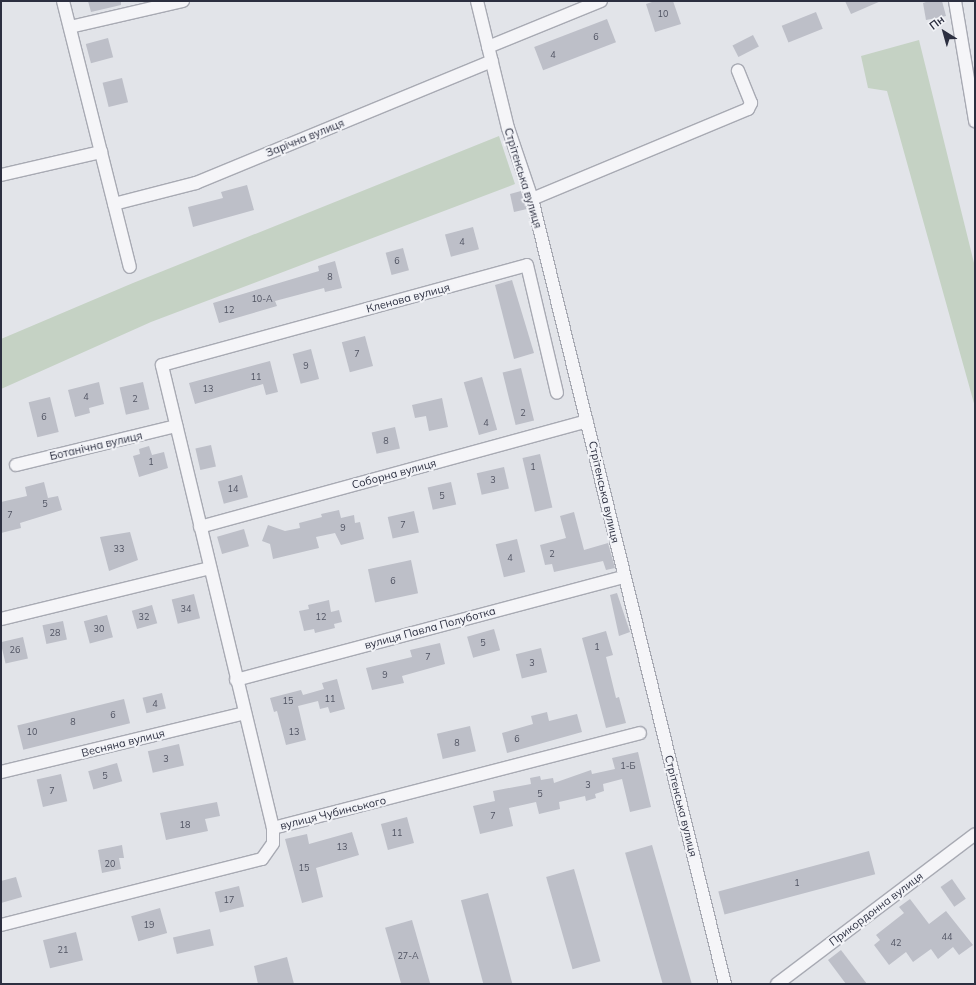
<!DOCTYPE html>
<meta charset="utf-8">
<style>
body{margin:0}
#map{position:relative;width:976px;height:985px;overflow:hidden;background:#e2e4e9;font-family:Mulish,sans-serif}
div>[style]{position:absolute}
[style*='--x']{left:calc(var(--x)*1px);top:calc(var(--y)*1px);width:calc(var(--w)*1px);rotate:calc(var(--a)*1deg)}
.green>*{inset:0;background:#c5d2c4}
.building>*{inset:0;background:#bdbfc8;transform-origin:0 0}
.roads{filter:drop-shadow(1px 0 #a8aab3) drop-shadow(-1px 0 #a8aab3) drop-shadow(0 1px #a8aab3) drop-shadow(0 -1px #a8aab3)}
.minor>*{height:12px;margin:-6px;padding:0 6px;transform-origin:6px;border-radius:6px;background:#f5f5f8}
span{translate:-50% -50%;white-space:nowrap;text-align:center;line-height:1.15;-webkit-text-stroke:4px #f2f3f7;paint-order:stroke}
.number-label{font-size:9px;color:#505362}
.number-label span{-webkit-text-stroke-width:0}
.street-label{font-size:11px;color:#2c2f40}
.frame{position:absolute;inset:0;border:2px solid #2c2f40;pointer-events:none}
.north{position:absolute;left:924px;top:12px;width:40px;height:40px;-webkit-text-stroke:3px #f2f3f7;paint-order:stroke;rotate:323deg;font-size:11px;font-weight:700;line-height:16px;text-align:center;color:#2c2f40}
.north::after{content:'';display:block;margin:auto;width:14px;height:18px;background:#2c2f40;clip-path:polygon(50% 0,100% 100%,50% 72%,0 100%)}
</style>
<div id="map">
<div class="green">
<div style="clip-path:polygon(919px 40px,975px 267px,975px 407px,887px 91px,868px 88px,861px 56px)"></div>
<div style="clip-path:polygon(499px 136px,515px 184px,151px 322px,1px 389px,1px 339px,133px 283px)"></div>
</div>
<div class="building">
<div style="clip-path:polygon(88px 1px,121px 1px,121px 5px,91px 12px)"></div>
<div style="clip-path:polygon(655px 1px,673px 1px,681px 24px,655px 32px,646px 4px)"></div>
<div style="clip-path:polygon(845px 1px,881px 1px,851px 14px)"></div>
<div style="clip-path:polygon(929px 1px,942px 1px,946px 16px,926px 20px,923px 3px)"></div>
<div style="left:816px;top:12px;width:18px;height:37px;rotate:68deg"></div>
<div style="left:607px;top:19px;width:25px;height:78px;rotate:69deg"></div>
<div style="left:753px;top:35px;width:13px;height:23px;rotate:63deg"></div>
<div style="left:108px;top:38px;width:20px;height:23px;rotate:75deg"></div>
<div style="left:122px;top:78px;width:25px;height:20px;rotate:76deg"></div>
<div style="clip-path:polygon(247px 185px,254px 210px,193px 227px,188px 207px,223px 198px,221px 192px)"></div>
<div style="clip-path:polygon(521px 191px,527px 209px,514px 212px,510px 194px)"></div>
<div style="left:473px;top:227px;width:23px;height:29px;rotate:75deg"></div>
<div style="left:403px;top:248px;width:23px;height:18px;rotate:75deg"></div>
<div style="clip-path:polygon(335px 261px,342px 288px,325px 292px,324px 288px,275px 301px,277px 306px,219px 323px,213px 303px,319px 271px,318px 266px)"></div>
<div style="clip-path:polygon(512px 280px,534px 353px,514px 359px,495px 285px)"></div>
<div style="left:365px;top:336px;width:31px;height:24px;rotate:75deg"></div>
<div style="left:311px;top:349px;width:31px;height:19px;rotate:75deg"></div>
<div style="clip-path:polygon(270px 361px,278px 392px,266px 395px,263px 384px,195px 404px,189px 383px)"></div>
<div style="left:521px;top:368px;width:54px;height:19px;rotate:76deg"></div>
<div style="left:482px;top:377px;width:55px;height:19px;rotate:74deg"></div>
<div style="clip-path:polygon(99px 382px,104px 404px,89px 408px,90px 413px,75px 417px,68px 390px)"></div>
<div style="left:143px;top:382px;width:28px;height:24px;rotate:77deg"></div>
<div style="left:50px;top:397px;width:36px;height:22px;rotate:76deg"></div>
<div style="clip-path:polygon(442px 398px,448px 427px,429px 431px,426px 416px,415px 418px,412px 405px)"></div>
<div style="left:395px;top:427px;width:22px;height:24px;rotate:77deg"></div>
<div style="left:211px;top:445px;width:22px;height:16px;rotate:77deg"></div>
<div style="clip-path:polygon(149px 446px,152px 455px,164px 452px,168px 468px,139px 477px,133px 456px,140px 454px,139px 449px)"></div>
<div style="left:540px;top:454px;width:55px;height:18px;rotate:77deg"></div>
<div style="left:504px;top:467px;width:22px;height:28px;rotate:77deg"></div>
<div style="left:242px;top:475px;width:23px;height:25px;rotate:75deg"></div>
<div style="clip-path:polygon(44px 482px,48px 498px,58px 496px,62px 510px,20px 523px,21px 528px,1px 533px,1px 502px,27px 496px,25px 487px)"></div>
<div style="left:451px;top:482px;width:23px;height:24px;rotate:77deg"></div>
<div style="clip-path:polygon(339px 510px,341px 518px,354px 515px,355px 523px,360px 522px,364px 539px,341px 545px,335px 533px,316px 537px,319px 548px,273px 559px,270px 544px,262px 541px,268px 525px,285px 531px,300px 528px,299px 523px,322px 517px,321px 514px)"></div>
<div style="left:414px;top:511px;width:22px;height:27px;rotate:77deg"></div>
<div style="clip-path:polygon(574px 512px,584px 550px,608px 543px,615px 568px,606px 570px,603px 561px,554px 572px,552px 564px,545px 565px,540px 545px,566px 538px,560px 516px)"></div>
<div style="left:244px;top:529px;width:18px;height:28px;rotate:74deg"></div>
<div style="clip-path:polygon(130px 532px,138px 560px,109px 571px,100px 537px)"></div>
<div style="left:517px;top:539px;width:34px;height:22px;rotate:76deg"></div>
<div style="left:411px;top:560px;width:34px;height:44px;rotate:78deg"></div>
<div style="clip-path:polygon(617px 593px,630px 632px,619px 636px,610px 595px)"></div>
<div style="left:194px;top:594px;width:25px;height:23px;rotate:76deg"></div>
<div style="clip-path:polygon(329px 600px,331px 612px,339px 610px,342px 622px,334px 624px,335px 628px,315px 633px,314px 629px,304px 631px,299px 611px,309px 609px,308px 605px)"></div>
<div style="left:152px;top:605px;width:19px;height:21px;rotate:74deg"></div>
<div style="left:107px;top:615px;width:23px;height:24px;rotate:75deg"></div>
<div style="left:63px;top:621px;width:19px;height:21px;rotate:78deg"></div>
<div style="left:494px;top:629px;width:22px;height:28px;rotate:74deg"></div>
<div style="clip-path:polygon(606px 631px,613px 655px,606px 657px,616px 698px,619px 697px,626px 723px,606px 728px,582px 638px)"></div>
<div style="left:23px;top:637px;width:22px;height:23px;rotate:77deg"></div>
<div style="clip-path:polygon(440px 643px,445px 664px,402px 676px,404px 683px,372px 690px,366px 668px,412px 657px,410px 650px)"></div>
<div style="left:541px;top:648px;width:25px;height:26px;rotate:76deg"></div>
<div style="clip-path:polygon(337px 679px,345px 709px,330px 713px,328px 707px,320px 709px,318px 701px,298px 706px,306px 740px,286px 745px,277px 711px,274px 712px,270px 698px,301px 690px,303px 695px,324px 689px,322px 683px)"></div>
<div style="left:162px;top:693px;width:16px;height:20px;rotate:76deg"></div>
<div style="left:124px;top:699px;width:25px;height:110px;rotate:76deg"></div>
<div style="clip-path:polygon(547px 712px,549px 721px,577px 714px,582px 732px,507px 753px,502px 733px,533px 724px,531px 716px)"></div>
<div style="left:470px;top:726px;width:26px;height:34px;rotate:77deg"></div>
<div style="left:179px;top:744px;width:22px;height:32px;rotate:77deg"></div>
<div style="clip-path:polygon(638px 752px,651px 807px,630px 812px,622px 779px,603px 784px,604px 791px,595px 794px,596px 798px,586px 801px,585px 796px,559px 802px,560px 809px,539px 814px,536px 802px,509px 808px,513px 826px,480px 834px,473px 806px,495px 801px,493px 791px,531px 784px,530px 778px,540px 776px,541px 780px,553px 778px,554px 783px,591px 770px,592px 774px,615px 769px,612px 758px)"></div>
<div style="left:117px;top:763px;width:19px;height:30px;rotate:74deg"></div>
<div style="left:61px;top:774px;width:28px;height:25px;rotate:77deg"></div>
<div style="clip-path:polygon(217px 802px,220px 816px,205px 819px,208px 831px,166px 840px,160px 813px)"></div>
<div style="left:407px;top:817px;width:27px;height:27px;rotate:75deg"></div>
<div style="clip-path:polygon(352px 832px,359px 855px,316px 868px,323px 897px,302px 903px,285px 839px,307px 834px,309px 844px)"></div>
<div style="clip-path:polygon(122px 845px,124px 858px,119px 858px,121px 869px,102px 873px,98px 850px)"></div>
<div style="left:652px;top:845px;width:144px;height:28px;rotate:74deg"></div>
<div style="left:869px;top:851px;width:24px;height:156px;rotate:75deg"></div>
<div style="left:574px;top:869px;width:96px;height:29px;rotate:74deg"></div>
<div style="clip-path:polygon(16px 877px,22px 897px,1px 903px,1px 881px)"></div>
<div style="left:952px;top:879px;width:24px;height:14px;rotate:55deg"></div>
<div style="left:239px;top:886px;width:21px;height:25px;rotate:76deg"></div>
<div style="left:488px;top:893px;width:94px;height:28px;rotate:75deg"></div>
<div style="clip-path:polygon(910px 899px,929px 924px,946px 911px,973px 945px,959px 955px,953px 947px,938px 959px,931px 949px,913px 962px,906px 952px,889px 965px,874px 945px,880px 940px,876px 935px,904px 913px,899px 907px)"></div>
<div style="left:160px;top:908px;width:26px;height:30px;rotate:74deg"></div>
<div style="left:412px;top:920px;width:66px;height:28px;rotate:74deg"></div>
<div style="left:210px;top:929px;width:17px;height:38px;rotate:77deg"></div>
<div style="left:76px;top:932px;width:29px;height:34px;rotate:76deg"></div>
<div style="clip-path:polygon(841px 950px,867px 984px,846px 984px,828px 960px)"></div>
<div style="clip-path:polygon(287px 957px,294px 984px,258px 984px,254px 966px)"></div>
</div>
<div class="roads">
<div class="minor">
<div style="--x:63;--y:1;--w:274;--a:75.9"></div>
<div style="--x:477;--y:1;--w:131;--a:76.3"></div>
<div style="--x:508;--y:128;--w:75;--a:71.3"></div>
<div style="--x:532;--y:199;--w:808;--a:76.19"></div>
<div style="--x:955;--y:1;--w:122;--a:80.5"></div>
<div style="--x:70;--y:27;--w:116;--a:-13"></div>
<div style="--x:488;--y:47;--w:122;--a:-22.2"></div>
<div style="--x:1;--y:175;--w:103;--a:-13"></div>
<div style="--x:532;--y:199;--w:234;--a:-22.6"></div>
<div style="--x:748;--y:109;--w:7;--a:-63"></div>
<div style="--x:751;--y:103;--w:35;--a:-112"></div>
<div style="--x:114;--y:204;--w:85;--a:-14.4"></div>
<div style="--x:196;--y:183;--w:320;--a:-22.4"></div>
<div style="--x:16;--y:465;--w:165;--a:-13.7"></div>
<div style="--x:200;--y:527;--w:401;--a:-15.3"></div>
<div style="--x:1;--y:619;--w:215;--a:-13.7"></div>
<div style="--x:236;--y:680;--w:401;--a:-14.9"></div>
<div style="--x:1;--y:772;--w:250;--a:-13.6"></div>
<div style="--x:273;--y:828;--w:379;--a:-14.5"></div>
<div style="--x:1;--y:925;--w:269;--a:-14.2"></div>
<div style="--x:262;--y:859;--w:19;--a:-55"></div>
<div style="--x:273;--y:843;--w:15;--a:-90"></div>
<div style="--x:273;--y:828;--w:476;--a:-103.5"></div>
<div style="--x:162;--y:365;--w:378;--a:-15.3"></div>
<div style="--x:527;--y:265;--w:131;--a:76.8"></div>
<div style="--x:777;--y:984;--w:248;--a:-37.1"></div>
</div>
</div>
<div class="number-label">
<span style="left:663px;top:14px">10</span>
<span style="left:596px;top:37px">6</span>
<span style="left:553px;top:55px">4</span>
<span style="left:462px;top:242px">4</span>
<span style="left:397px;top:261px">6</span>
<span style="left:330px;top:277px">8</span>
<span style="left:262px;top:299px">10-А</span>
<span style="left:229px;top:310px">12</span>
<span style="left:357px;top:354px">7</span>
<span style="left:306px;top:366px">9</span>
<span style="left:256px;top:377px">11</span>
<span style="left:208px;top:389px">13</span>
<span style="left:86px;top:397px">4</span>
<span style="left:135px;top:399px">2</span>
<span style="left:523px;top:413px">2</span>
<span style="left:44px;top:417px">6</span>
<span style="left:486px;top:423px">4</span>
<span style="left:386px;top:441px">8</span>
<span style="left:151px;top:462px">1</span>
<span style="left:533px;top:467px">1</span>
<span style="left:493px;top:480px">3</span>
<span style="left:233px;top:489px">14</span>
<span style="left:442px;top:496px">5</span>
<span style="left:45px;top:504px">5</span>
<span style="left:10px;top:515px">7</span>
<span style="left:403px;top:525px">7</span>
<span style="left:343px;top:528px">9</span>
<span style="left:119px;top:549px">33</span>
<span style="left:552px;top:554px">2</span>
<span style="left:510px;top:558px">4</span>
<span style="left:393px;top:581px">6</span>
<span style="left:186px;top:609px">34</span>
<span style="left:144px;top:617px">32</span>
<span style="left:321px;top:617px">12</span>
<span style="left:99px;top:629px">30</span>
<span style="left:55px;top:633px">28</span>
<span style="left:483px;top:643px">5</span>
<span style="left:597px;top:647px">1</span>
<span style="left:15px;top:650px">26</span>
<span style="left:428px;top:657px">7</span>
<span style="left:532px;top:663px">3</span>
<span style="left:385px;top:675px">9</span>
<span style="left:330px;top:699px">11</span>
<span style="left:288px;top:701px">15</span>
<span style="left:155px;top:704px">4</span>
<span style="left:113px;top:715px">6</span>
<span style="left:73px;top:722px">8</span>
<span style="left:32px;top:732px">10</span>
<span style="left:294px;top:732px">13</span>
<span style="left:517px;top:739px">6</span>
<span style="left:457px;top:743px">8</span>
<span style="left:166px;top:759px">3</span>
<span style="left:628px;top:766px">1-Б</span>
<span style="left:105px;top:776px">5</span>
<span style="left:588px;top:785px">3</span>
<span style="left:52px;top:791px">7</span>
<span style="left:540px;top:794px">5</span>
<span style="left:493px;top:816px">7</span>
<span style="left:185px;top:825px">18</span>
<span style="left:397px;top:833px">11</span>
<span style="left:342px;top:847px">13</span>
<span style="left:110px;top:864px">20</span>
<span style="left:304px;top:868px">15</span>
<span style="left:797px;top:883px">1</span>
<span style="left:229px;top:900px">17</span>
<span style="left:149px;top:925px">19</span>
<span style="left:947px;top:937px">44</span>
<span style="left:896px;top:943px">42</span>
<span style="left:63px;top:950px">21</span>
<span style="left:408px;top:956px">27-А</span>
</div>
<div class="street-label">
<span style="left:305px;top:138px;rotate:-22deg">Зарічна вулиця</span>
<span style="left:523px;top:178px;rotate:73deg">Стрітенська вулиця</span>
<span style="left:408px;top:298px;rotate:-15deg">Кленова вулиця</span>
<span style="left:96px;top:446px;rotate:-13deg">Ботанічна вулиця</span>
<span style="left:394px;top:474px;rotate:-15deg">Соборна вулиця</span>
<span style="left:604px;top:492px;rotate:77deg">Стрітенська вулиця</span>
<span style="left:430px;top:628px;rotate:-15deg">вулиця Павла Полуботка</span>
<span style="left:123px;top:743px;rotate:-14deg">Весняна вулиця</span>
<span style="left:681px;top:806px;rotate:76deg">Стрітенська вулиця</span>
<span style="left:333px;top:813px;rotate:-14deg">вулиця Чубинського</span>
<span style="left:876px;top:909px;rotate:-37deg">Прикордонна вулиця</span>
</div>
<div class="frame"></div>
<div class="north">Пн</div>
</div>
